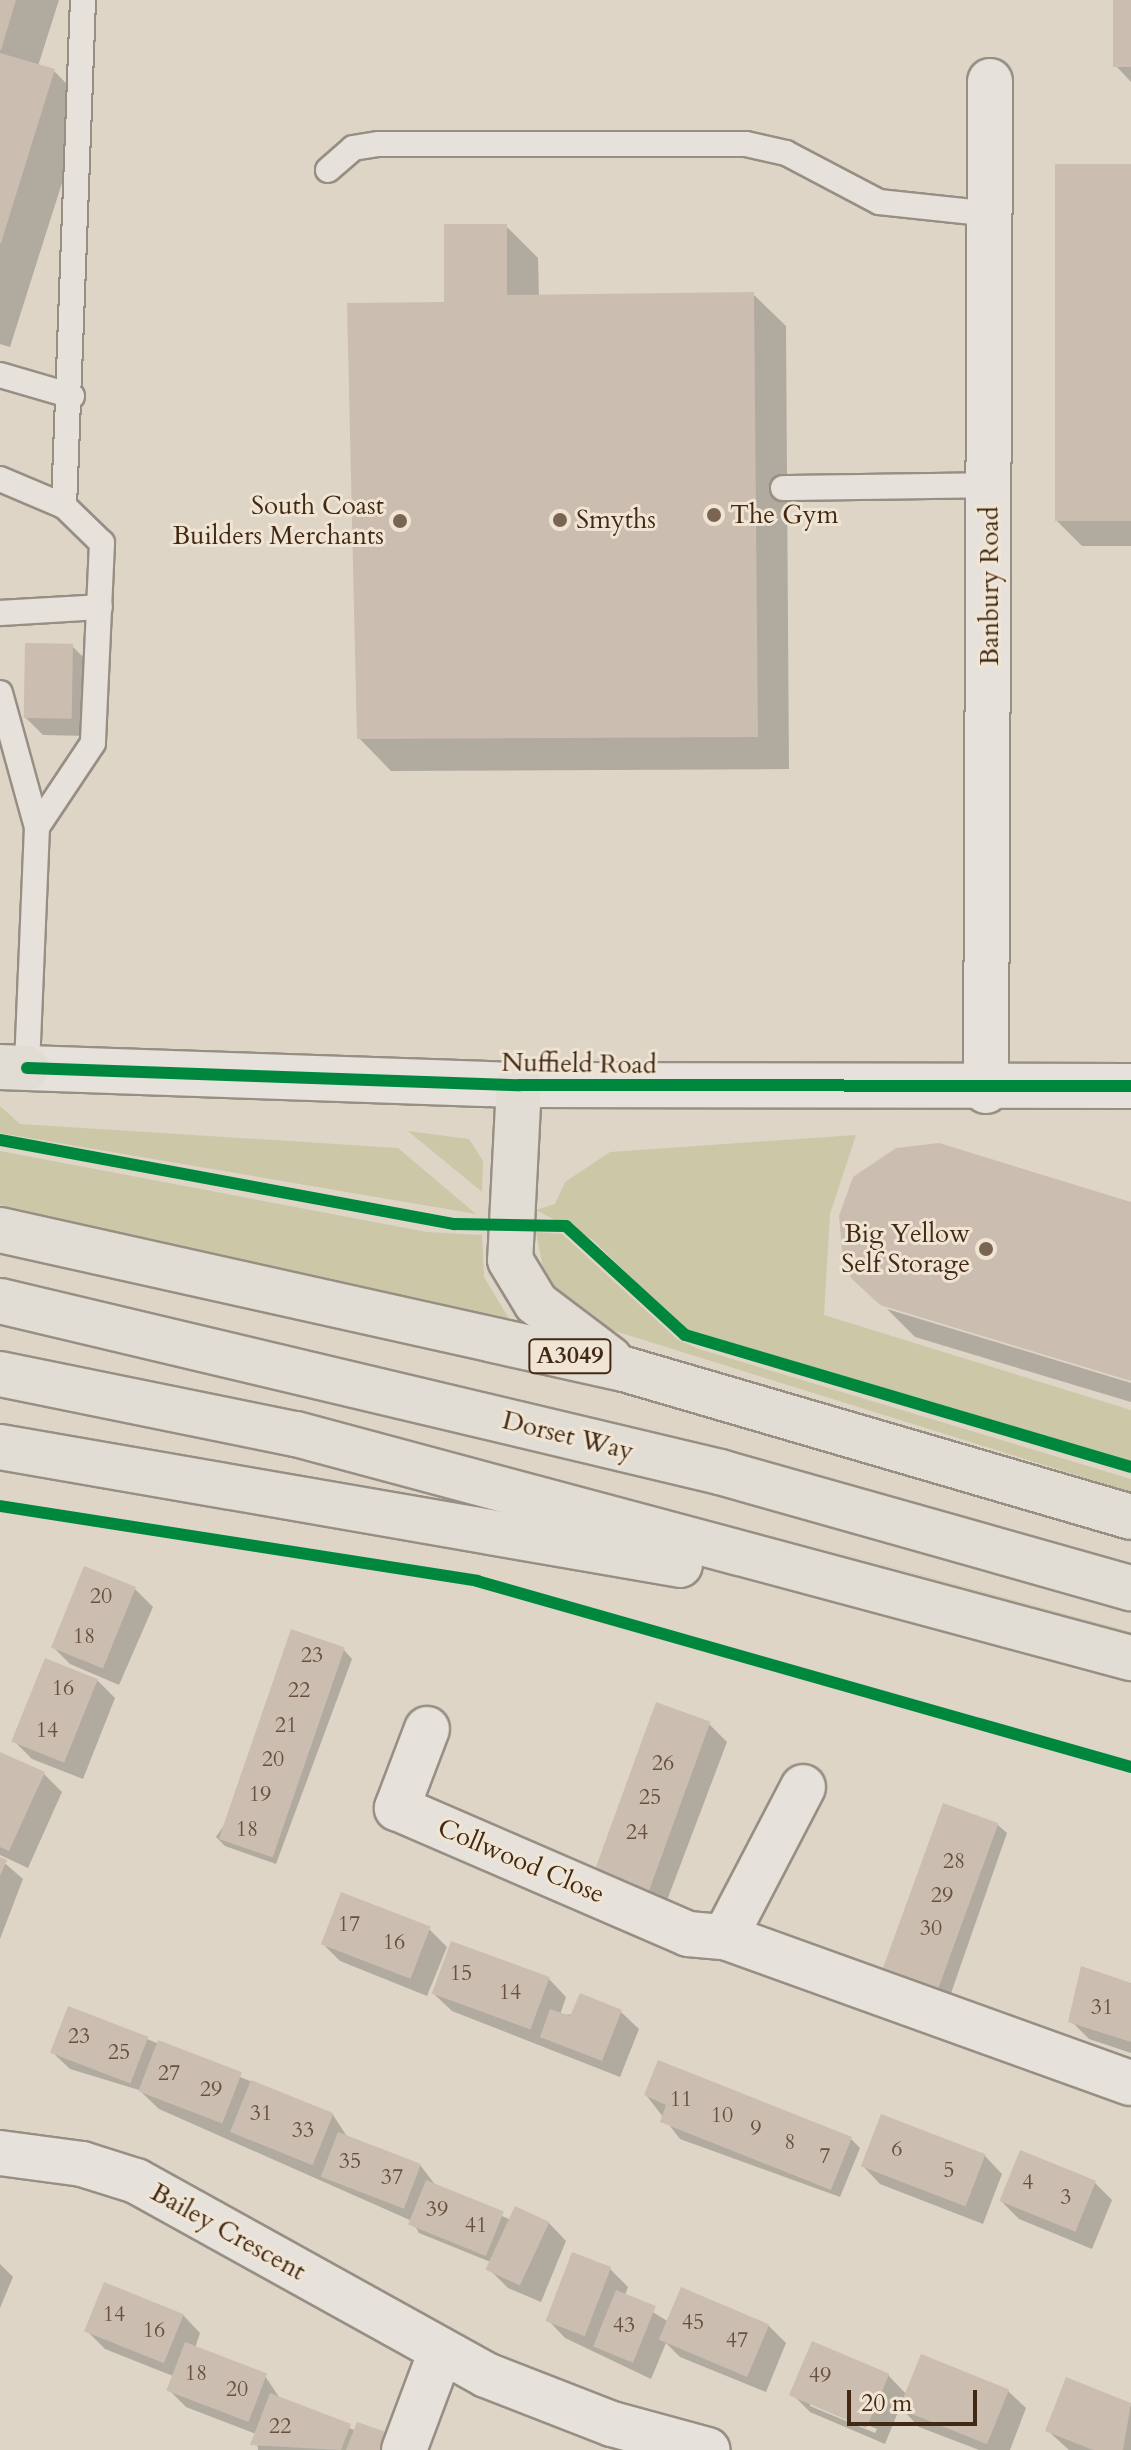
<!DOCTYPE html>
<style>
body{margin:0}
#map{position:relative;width:1131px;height:2450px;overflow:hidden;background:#ded5c7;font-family:Cardo,serif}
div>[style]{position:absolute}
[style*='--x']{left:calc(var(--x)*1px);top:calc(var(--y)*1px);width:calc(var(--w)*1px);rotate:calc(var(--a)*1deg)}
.green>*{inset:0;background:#ccc7a7}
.shadow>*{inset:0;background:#0003}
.building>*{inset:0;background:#ccbdb1;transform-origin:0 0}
.roads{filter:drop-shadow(2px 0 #978f84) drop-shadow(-2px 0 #978f84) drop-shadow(0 2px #978f84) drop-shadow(0 -2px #978f84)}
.lane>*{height:24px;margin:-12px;padding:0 12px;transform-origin:12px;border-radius:12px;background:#e6e1da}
.street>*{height:44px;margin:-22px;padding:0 22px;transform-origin:22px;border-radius:22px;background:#e6e1da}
.secondary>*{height:44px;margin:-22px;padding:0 22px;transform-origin:22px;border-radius:22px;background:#e6e1da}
.highway>*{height:44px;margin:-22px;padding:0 22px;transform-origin:22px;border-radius:22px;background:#e1dcd4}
.cycleway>*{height:12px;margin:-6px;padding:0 6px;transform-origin:6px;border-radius:6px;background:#00873e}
.dots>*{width:22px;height:22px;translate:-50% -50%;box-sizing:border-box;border:4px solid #f0e5d4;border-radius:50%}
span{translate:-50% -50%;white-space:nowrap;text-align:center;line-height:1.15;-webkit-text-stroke:6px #f0e5d4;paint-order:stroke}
.number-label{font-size:22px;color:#67503d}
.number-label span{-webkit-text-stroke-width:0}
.shield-label span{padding:2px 6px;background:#f0e5d4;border:2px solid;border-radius:6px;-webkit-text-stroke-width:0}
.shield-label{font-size:24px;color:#422913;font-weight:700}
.poi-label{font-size:26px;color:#422913}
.right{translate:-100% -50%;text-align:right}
.left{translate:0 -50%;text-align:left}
.street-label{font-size:26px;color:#422913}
.scale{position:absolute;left:847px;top:2390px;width:130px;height:36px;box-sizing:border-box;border:4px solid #422913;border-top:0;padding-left:10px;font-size:24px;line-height:28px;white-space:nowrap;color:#422913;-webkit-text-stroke:6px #f0e5d4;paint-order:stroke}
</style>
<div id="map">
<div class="green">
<div style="clip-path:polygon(0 1106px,20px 1124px,398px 1148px,476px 1214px,0 1133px)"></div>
<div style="clip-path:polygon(408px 1131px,469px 1139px,483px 1161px,482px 1192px)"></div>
<div style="clip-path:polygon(856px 1135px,830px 1214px,824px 1315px,1131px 1410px,1131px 1467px,687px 1332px,593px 1240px,536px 1210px,555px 1204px,565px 1182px,610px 1152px)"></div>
<div style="clip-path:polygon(0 1151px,427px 1232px,482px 1235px,484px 1277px,511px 1322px,0 1205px)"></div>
<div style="clip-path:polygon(536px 1232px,562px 1234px,678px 1340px,699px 1349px,1131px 1479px,1131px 1492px,586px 1322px,545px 1279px)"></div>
<div style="clip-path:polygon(742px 1526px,1131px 1632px,1131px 1633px)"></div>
</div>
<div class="shadow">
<div style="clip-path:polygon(0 0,59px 0,38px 66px,54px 71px,87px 104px,10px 347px,0 344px)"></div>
<div style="clip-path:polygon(1115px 0,1131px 0,1131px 82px,1116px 66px)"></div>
<div style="clip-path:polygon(1131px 166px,1131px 546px,1082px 546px,1056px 520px)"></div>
<div style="clip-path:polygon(506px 226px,538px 258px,539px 297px,753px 294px,786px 326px,789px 769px,391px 771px,359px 738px,446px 304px)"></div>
<div style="clip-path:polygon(72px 646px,90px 664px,88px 736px,43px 735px,25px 717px)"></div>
<div style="clip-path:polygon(887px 1309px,1131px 1383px,1131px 1402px,915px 1337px)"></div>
<div style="clip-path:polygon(135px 1589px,153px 1607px,119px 1685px,70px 1664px,52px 1646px)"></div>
<div style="clip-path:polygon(344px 1650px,352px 1659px,276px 1864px,225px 1846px,216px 1837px)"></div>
<div style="clip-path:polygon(97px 1680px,115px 1698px,83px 1779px,32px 1759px,14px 1741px)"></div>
<div style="clip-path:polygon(709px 1724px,727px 1742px,663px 1911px,610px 1891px)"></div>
<div style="clip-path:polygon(0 1754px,44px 1774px,62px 1792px,28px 1868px,0 1855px)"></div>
<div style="clip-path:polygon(998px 1825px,1007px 1833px,950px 1996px,896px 1977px,888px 1969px)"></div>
<div style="clip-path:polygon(0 1859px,23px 1879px,0 1939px)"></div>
<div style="clip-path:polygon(429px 1929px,447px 1947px,427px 1996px,340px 1961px,323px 1944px)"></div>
<div style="clip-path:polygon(1082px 1968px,1131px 1985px,1131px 2053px,1089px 2039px,1071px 2021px)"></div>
<div style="clip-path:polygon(549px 1979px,566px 1997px,560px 2015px,621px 2012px,639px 2029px,620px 2077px,452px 2011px,434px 1994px)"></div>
<div style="clip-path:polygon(147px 2039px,333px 2115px,348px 2138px,420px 2165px,437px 2187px,511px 2220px,549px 2223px,566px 2241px,541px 2302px,508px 2288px,490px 2270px,493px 2263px,419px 2233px,412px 2221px,159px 2109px,139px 2090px,70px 2069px,52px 2052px)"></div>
<div style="clip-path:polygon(659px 2063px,851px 2139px,860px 2148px,840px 2197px,680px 2139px,646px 2095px)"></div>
<div style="clip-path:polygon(985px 2156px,1002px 2174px,983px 2224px,880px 2184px,863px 2166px)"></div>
<div style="clip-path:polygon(1094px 2182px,1112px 2200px,1092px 2249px,1019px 2219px,1001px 2201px)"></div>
<div style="clip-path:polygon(0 2264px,13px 2277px,0 2308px)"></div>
<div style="clip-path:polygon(610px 2269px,628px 2287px,625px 2295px,669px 2322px,768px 2325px,786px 2343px,766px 2392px,680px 2357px,666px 2343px,651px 2379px,565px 2338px,548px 2320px)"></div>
<div style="clip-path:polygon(183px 2315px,200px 2333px,195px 2348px,265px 2376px,281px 2400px,403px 2450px,258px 2450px,256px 2434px,186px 2407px,168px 2389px,173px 2376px,105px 2349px,87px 2331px)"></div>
<div style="clip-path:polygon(evenodd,888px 2375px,907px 2395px,1008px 2391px,1026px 2408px,1010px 2450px,979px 2450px,919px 2427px,900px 2407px,885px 2444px,810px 2412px,792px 2394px,888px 2375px,810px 2401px,877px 2429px,875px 2433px,810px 2406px,810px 2401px)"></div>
<div style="clip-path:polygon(1067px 2380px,1131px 2406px,1131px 2450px,1069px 2450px,1047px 2430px)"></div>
</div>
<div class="building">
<div style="clip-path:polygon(0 0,16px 0,1px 50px,0 50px)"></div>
<div style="left:1113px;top:0;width:18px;height:67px"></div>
<div style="clip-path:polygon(0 53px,55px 69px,1px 243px,0 243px)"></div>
<div style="left:1055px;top:164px;width:76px;height:357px"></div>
<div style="clip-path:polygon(444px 224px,507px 224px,507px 295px,754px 292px,758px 737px,357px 739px,347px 303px,444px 302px)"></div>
<div style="left:25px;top:643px;width:48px;height:75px;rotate:1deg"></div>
<div style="clip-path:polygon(939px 1143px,1131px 1202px,1131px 1381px,880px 1305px,852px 1279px,843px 1263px,839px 1216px,853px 1177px,896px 1148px)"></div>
<div style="left:84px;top:1566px;width:56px;height:88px;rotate:22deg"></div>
<div style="left:291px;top:1629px;width:57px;height:222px;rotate:19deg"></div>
<div style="left:45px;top:1658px;width:57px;height:90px;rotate:22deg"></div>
<div style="left:656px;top:1702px;width:58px;height:184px;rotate:20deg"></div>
<div style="clip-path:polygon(0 1752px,45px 1772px,9px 1851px,0 1847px)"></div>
<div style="left:943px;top:1803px;width:59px;height:176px;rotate:20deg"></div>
<div style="clip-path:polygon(0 1857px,7px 1860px,0 1876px)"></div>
<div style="left:341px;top:1892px;width:96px;height:56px;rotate:21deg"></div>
<div style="left:451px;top:1941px;width:105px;height:56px;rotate:20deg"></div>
<div style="clip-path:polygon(1081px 1966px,1131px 1983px,1131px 2042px,1068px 2022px)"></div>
<div style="clip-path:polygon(580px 1993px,622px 2010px,602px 2061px,540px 2037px,550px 2009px,570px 2016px)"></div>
<div style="left:68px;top:2006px;width:86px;height:50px;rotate:21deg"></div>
<div style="left:158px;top:2040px;width:90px;height:55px;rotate:21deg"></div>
<div style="clip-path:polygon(658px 2060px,852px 2137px,831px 2190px,660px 2122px,666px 2105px,644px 2095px)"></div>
<div style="left:251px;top:2080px;width:89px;height:56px;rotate:22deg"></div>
<div style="left:881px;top:2114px;width:112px;height:56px;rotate:21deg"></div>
<div style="left:338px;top:2132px;width:89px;height:48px;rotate:21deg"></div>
<div style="left:1020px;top:2150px;width:82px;height:55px;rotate:22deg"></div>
<div style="left:426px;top:2180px;width:84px;height:48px;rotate:22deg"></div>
<div style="left:515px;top:2206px;width:38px;height:70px;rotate:25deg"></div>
<div style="left:572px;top:2252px;width:42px;height:74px;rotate:21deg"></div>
<div style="left:104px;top:2282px;width:86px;height:53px;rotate:22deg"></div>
<div style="left:681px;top:2287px;width:96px;height:57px;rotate:23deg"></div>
<div style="left:616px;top:2290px;width:43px;height:61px;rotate:22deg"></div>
<div style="left:812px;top:2341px;width:84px;height:59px;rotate:23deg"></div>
<div style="left:185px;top:2342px;width:88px;height:52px;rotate:21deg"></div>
<div style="left:921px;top:2354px;width:95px;height:59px;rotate:22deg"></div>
<div style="clip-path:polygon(1066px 2377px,1131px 2403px,1123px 2450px,1093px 2450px,1045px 2431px)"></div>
<div style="clip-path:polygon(270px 2393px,351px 2424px,341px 2450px,250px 2445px)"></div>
<div style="clip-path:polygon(357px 2422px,389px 2433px,383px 2450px,346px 2450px)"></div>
</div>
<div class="roads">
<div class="lane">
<div style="--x:328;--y:170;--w:33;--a:-41"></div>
<div style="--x:353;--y:148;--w:26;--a:-9"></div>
<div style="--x:379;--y:144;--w:367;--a:0"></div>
<div style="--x:746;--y:144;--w:41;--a:12.7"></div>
<div style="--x:786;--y:153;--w:105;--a:27.8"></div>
<div style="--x:879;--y:202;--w:113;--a:6.1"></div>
<div style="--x:0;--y:375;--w:75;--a:16.3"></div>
<div style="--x:0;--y:479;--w:69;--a:22.9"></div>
<div style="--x:64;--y:506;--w:53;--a:44.2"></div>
<div style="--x:102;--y:543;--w:200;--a:92.6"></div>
<div style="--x:93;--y:743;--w:101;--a:123.7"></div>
<div style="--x:783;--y:488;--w:208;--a:-0.8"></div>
<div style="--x:64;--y:506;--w:506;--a:-87.85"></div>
<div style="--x:0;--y:613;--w:100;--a:-3.4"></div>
<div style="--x:0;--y:693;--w:139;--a:74.6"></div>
<div style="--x:37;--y:827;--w:241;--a:92.4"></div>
</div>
<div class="street">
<div style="--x:986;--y:1091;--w:1010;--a:-89.77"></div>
<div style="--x:427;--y:1729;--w:85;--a:110.8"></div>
<div style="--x:397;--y:1808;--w:317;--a:23.4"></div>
<div style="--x:688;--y:1934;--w:37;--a:5"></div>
<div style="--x:725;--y:1937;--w:431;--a:19.8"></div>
<div style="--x:725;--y:1937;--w:169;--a:-62.5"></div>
<div style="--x:0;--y:2153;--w:83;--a:7.6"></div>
<div style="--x:82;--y:2164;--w:57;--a:17.5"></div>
<div style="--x:136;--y:2181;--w:400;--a:29"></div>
<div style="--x:486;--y:2375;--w:135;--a:21.3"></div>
<div style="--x:612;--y:2424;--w:99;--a:15.2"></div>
<div style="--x:404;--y:2450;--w:106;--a:-69.5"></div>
</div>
<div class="secondary">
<div style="--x:27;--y:1068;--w:492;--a:2"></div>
<div style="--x:519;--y:1085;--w:612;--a:0.09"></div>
</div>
<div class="highway">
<div style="--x:0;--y:1067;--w:27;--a:2"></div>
<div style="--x:519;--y:1085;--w:175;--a:92.9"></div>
<div style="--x:510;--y:1260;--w:50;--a:58.8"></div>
<div style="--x:536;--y:1303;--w:93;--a:37.1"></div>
<div style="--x:0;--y:1230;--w:639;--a:12.56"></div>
<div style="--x:624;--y:1369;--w:528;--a:16.27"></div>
<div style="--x:0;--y:1301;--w:740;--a:13.36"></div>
<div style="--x:720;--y:1472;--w:427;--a:15.8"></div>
<div style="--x:0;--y:1374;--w:302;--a:11.5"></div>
<div style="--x:296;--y:1434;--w:865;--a:15.02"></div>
<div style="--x:0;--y:1447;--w:690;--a:9.84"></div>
</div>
</div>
<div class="cycleway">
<div style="--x:27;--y:1068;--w:492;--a:2"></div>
<div style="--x:519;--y:1085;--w:612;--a:0.09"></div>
<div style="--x:0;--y:1140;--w:462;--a:10.5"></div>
<div style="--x:454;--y:1224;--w:112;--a:1"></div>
<div style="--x:566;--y:1226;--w:161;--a:42.5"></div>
<div style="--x:685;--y:1335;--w:465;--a:16.5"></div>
<div style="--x:0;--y:1506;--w:483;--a:8.9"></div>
<div style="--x:477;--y:1581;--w:680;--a:15.88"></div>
</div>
<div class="dots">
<div style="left:714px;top:515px;background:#796552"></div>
<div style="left:560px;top:520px;background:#796552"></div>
<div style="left:400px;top:521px;background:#796552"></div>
<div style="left:986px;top:1249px;background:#796552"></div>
</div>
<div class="number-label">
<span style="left:101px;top:1597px">20</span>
<span style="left:84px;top:1637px">18</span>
<span style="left:312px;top:1656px">23</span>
<span style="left:63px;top:1689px">16</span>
<span style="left:299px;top:1691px">22</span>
<span style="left:286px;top:1726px">21</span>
<span style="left:47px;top:1731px">14</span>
<span style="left:273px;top:1760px">20</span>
<span style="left:663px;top:1764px">26</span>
<span style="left:260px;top:1795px">19</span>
<span style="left:650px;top:1798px">25</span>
<span style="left:247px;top:1830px">18</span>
<span style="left:637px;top:1833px">24</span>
<span style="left:954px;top:1862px">28</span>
<span style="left:942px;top:1896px">29</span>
<span style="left:349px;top:1925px">17</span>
<span style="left:931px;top:1929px">30</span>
<span style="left:394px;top:1943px">16</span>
<span style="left:461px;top:1974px">15</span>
<span style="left:510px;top:1993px">14</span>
<span style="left:1102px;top:2008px">31</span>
<span style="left:79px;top:2037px">23</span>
<span style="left:119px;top:2053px">25</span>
<span style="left:169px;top:2074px">27</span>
<span style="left:211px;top:2090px">29</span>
<span style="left:681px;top:2100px">11</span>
<span style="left:261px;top:2114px">31</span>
<span style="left:722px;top:2116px">10</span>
<span style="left:756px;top:2129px">9</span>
<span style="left:303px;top:2131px">33</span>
<span style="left:790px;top:2143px">8</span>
<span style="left:897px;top:2150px">6</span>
<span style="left:825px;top:2157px">7</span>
<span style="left:350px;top:2162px">35</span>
<span style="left:949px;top:2171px">5</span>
<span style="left:392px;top:2178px">37</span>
<span style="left:1028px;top:2183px">4</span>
<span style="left:1066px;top:2198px">3</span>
<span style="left:437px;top:2210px">39</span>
<span style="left:476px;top:2226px">41</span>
<span style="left:114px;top:2315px">14</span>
<span style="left:693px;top:2323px">45</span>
<span style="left:624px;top:2326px">43</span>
<span style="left:154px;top:2331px">16</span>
<span style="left:737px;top:2341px">47</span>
<span style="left:196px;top:2374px">18</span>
<span style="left:820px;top:2376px">49</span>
<span style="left:237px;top:2390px">20</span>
<span style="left:280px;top:2427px">22</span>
</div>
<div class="shield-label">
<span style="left:570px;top:1356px">A3049</span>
</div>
<div class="poi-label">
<span class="right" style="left:384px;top:521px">South Coast<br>Builders Merchants</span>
<span class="left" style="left:730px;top:515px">The Gym</span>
<span class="left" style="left:576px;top:520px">Smyths</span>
<span class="right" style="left:970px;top:1249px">Big Yellow<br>Self Storage</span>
</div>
<div class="street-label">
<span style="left:990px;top:586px;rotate:-90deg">Banbury Road</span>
<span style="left:579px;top:1064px;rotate:1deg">Nuffield Road</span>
<span style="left:568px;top:1436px;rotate:14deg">Dorset Way</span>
<span style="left:521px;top:1861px;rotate:23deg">Collwood Close</span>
<span style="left:228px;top:2232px;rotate:29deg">Bailey Crescent</span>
</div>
<div class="scale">20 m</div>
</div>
